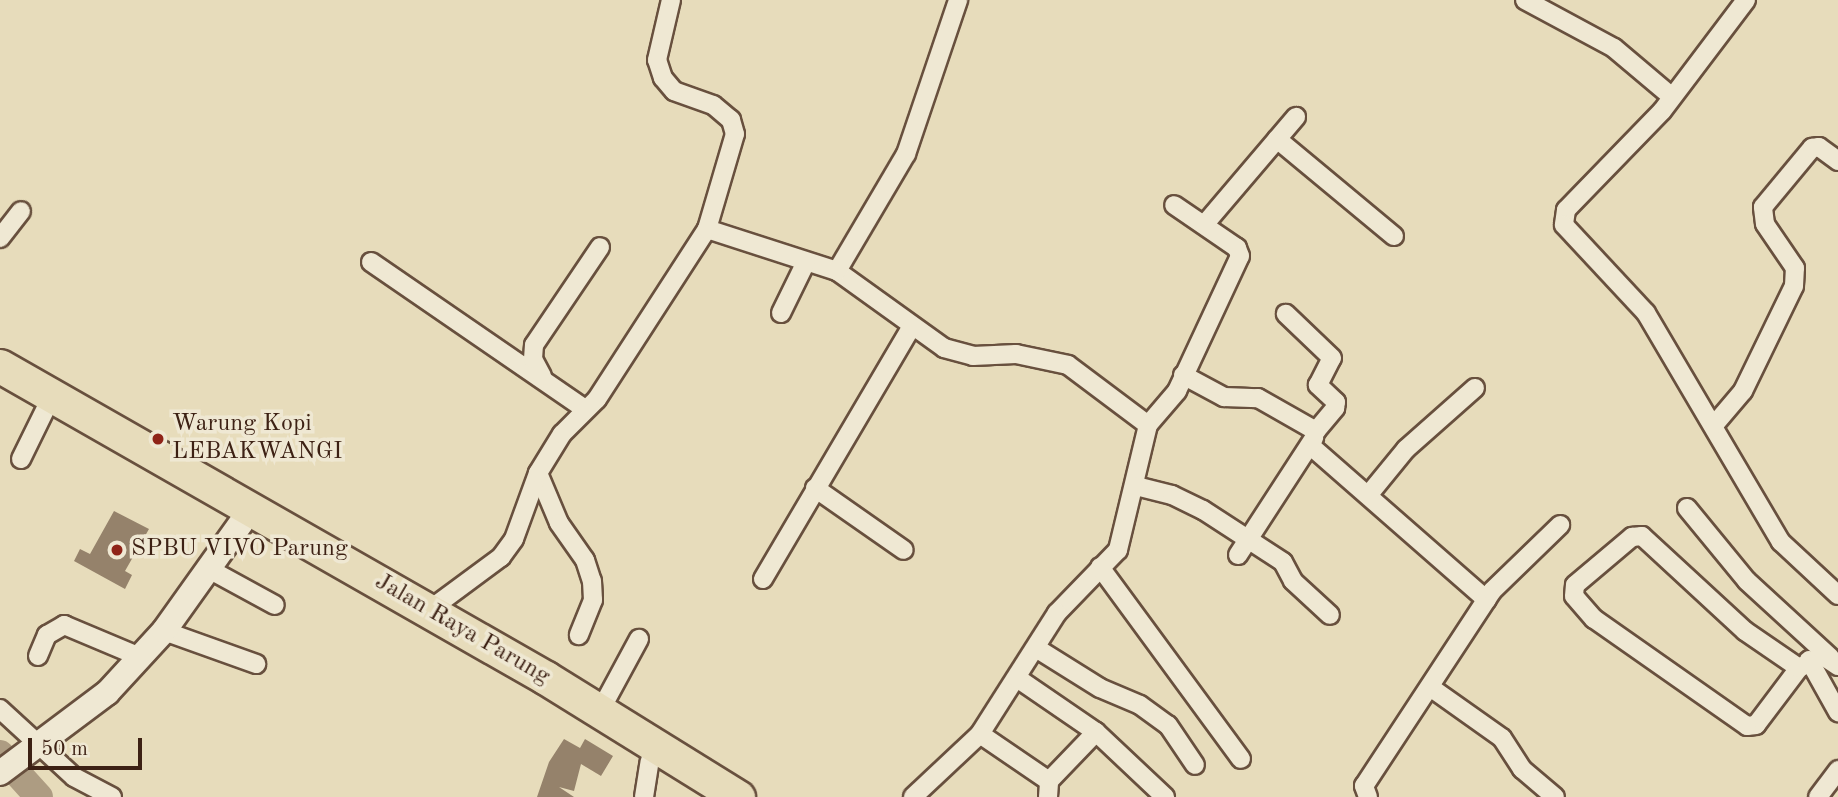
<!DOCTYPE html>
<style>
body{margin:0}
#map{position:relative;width:1838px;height:797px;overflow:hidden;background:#e7dcbb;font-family:"Old Standard TT",serif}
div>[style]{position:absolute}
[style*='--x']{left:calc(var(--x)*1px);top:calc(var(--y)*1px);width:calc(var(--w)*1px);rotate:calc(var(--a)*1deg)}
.river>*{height:28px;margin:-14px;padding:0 14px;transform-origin:14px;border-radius:14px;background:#ad9c82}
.building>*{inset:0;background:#95826b}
.roads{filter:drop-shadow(2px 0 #68503e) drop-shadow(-2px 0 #68503e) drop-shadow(0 2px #68503e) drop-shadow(0 -2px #68503e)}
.street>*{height:18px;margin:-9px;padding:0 9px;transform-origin:9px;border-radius:9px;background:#efe8d3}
.secondary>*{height:24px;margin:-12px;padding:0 12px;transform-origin:12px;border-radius:12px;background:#efe8d3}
.highway>*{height:33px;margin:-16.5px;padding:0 16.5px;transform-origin:16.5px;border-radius:16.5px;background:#e7dcbb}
.dots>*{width:19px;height:19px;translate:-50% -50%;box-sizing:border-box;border:4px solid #efe8d3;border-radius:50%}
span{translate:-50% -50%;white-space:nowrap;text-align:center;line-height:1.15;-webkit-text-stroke:7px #efe8d3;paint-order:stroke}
.poi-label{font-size:24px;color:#3d2114}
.left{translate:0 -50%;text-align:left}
.street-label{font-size:24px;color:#3d2114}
.scale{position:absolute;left:28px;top:738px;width:114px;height:32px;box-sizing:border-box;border:4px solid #3d2114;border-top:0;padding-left:9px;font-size:21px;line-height:24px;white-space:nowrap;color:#3d2114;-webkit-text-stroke:5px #efe8d3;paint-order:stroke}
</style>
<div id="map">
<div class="river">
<div style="--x:0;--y:754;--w:58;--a:47.8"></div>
</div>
<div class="building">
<div style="clip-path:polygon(114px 511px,149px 529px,125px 571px,132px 575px,125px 589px,74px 561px,80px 549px,90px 554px)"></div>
<div style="clip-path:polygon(564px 739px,580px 748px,585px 739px,613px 756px,601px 776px,581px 764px,574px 791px,559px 787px,574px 797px,537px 797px,549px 762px)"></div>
</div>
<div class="roads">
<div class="street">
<div style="--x:1525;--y:0;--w:101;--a:28.3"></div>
<div style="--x:1614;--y:48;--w:75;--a:40.1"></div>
<div style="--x:1746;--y:0;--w:139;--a:127.1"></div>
<div style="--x:1662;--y:111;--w:138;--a:134.1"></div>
<div style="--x:1566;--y:210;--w:15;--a:98"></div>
<div style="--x:1564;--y:225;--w:120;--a:47"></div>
<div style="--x:1646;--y:313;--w:266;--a:59.5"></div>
<div style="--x:1781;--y:542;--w:78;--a:42.9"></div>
<div style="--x:1277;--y:139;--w:152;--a:39.7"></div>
<div style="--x:1204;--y:225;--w:142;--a:-49.6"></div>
<div style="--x:707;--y:229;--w:137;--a:17.9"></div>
<div style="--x:837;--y:271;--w:132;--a:35.7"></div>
<div style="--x:944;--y:348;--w:30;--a:15"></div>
<div style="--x:973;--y:356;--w:43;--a:-2.7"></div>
<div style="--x:1016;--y:354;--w:53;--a:11.9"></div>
<div style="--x:1068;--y:365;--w:100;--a:36.9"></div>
<div style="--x:1148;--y:425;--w:129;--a:103.5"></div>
<div style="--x:1118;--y:550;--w:88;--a:134.1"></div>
<div style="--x:1057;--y:613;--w:143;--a:122.5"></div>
<div style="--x:980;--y:734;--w:92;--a:136.8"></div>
<div style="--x:0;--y:238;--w:34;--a:-52"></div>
<div style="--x:371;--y:262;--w:260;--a:34.5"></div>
<div style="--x:837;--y:271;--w:136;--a:-59.5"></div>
<div style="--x:906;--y:154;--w:163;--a:-71.3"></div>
<div style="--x:781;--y:313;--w:57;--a:-63.9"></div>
<div style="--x:1183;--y:375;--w:47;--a:28.2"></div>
<div style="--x:1224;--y:397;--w:34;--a:2"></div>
<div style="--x:1258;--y:398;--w:67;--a:29.6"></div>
<div style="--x:1316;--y:431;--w:30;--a:-50"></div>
<div style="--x:1335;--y:408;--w:6;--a:-81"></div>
<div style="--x:1336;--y:402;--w:25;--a:-137"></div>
<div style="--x:1318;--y:385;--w:30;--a:-63"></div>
<div style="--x:1332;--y:358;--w:64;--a:-136.3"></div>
<div style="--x:542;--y:376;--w:19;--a:-118"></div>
<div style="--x:533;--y:359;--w:14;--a:-86"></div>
<div style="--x:534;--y:345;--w:118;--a:-56"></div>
<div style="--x:1715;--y:424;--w:43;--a:-49.7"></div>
<div style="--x:1743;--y:391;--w:117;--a:-64.1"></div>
<div style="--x:1794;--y:286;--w:18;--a:-87"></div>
<div style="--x:1795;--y:268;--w:53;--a:-124.3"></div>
<div style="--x:1765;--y:224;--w:17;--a:-97"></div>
<div style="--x:1763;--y:207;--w:77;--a:-50.3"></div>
<div style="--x:1812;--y:148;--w:7;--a:-8"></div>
<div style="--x:1819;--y:147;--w:24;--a:36"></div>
<div style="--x:1148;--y:425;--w:45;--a:-49.5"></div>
<div style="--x:1177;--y:391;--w:149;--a:-65"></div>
<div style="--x:1240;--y:256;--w:9;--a:-111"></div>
<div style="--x:1237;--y:248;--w:76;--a:-145.7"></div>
<div style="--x:1312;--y:447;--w:232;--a:41.2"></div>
<div style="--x:21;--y:459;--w:55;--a:-63.9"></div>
<div style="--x:538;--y:473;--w:54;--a:67.2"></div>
<div style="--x:559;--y:523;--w:45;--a:54.9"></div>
<div style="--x:585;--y:560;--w:22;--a:72"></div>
<div style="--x:592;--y:581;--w:19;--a:87"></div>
<div style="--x:593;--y:600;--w:38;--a:112"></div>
<div style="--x:1136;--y:486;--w:37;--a:14"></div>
<div style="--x:1172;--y:495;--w:34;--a:26"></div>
<div style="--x:1203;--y:510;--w:95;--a:33"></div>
<div style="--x:1283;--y:562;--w:21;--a:62"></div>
<div style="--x:1293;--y:581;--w:50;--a:42.6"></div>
<div style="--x:815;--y:488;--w:108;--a:34.9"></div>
<div style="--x:1370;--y:493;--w:57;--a:-50.7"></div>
<div style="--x:1406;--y:449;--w:92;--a:-41.5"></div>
<div style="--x:1687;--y:508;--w:94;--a:50.6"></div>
<div style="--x:1747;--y:581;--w:113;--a:42.5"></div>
<div style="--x:1238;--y:555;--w:140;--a:-57"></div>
<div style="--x:1100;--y:567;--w:238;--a:53.7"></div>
<div style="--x:207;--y:568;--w:77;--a:28.6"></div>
<div style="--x:763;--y:579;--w:291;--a:-59.5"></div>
<div style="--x:428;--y:611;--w:91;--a:-36.5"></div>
<div style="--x:501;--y:557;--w:22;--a:-54"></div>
<div style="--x:514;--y:539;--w:70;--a:-70"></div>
<div style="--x:538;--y:473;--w:46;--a:-58.4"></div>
<div style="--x:562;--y:434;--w:49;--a:-45"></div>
<div style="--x:597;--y:399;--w:202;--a:-57.1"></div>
<div style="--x:707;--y:229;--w:99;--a:-73.6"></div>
<div style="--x:735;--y:134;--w:15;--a:-106"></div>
<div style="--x:731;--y:120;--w:23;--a:-140"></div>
<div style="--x:713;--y:105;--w:41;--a:-160.3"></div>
<div style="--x:674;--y:91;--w:17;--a:-130"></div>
<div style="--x:663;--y:78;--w:19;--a:-108"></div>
<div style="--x:657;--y:60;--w:62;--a:-76.9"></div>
<div style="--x:164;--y:631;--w:98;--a:19.7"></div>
<div style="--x:1036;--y:648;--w:75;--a:32"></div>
<div style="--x:1100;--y:688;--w:43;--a:23"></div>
<div style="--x:1140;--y:705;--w:34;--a:36"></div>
<div style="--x:1168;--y:725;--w:48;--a:56"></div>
<div style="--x:38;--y:656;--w:23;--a:-67"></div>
<div style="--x:47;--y:635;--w:20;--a:-30"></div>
<div style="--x:64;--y:625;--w:82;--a:22.8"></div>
<div style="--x:1809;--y:660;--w:60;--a:60.9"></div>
<div style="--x:1799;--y:668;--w:71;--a:127"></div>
<div style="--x:1756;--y:725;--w:9;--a:174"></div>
<div style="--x:1747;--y:726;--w:187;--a:-145"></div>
<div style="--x:1594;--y:619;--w:30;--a:-131"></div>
<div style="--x:1574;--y:596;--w:11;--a:-85"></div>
<div style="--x:1575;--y:585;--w:75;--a:-40.1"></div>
<div style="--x:1632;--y:537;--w:10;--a:-6"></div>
<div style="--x:1642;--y:536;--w:140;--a:42.7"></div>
<div style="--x:1745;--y:631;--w:65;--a:34.4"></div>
<div style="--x:1799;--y:668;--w:27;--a:-27"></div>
<div style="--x:1823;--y:656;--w:18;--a:34"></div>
<div style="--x:1017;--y:678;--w:96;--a:34.4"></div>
<div style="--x:1096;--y:732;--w:95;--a:43.3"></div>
<div style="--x:1430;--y:687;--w:88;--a:35.3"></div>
<div style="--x:1502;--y:738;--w:37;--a:57"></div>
<div style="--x:1522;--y:769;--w:43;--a:40.3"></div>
<div style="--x:0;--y:709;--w:100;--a:42.6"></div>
<div style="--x:74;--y:777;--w:43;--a:27.8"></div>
<div style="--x:600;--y:711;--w:82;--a:-61.6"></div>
<div style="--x:980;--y:734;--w:83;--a:34.3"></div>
<div style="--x:644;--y:797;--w:36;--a:-81"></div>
<div style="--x:1048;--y:797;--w:16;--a:-86"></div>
<div style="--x:1049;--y:781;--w:68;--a:-46.2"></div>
<div style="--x:1368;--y:797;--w:12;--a:-110"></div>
<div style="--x:1364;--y:786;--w:233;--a:-56.7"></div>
<div style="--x:1492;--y:591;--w:95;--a:-44.1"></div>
<div style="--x:1818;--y:797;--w:34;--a:-53"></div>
</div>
<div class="secondary">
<div style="--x:0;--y:773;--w:134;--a:-36.8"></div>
<div style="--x:107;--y:693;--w:84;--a:-47.4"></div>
<div style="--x:164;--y:631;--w:133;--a:-54.5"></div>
</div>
<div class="highway">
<div style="--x:0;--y:366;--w:629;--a:29.74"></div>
<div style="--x:546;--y:678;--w:226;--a:31.8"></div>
</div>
</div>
<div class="dots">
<div style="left:158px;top:439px;background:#8f2418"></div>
<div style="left:117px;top:550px;background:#8f2418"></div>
</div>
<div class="poi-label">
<span class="left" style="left:172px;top:439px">Warung Kopi<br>LEBAKWANGI</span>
<span class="left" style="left:131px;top:550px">SPBU VIVO Parung</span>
</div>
<div class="street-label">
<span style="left:462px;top:630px;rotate:30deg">Jalan Raya Parung</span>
</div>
<div class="scale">50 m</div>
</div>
